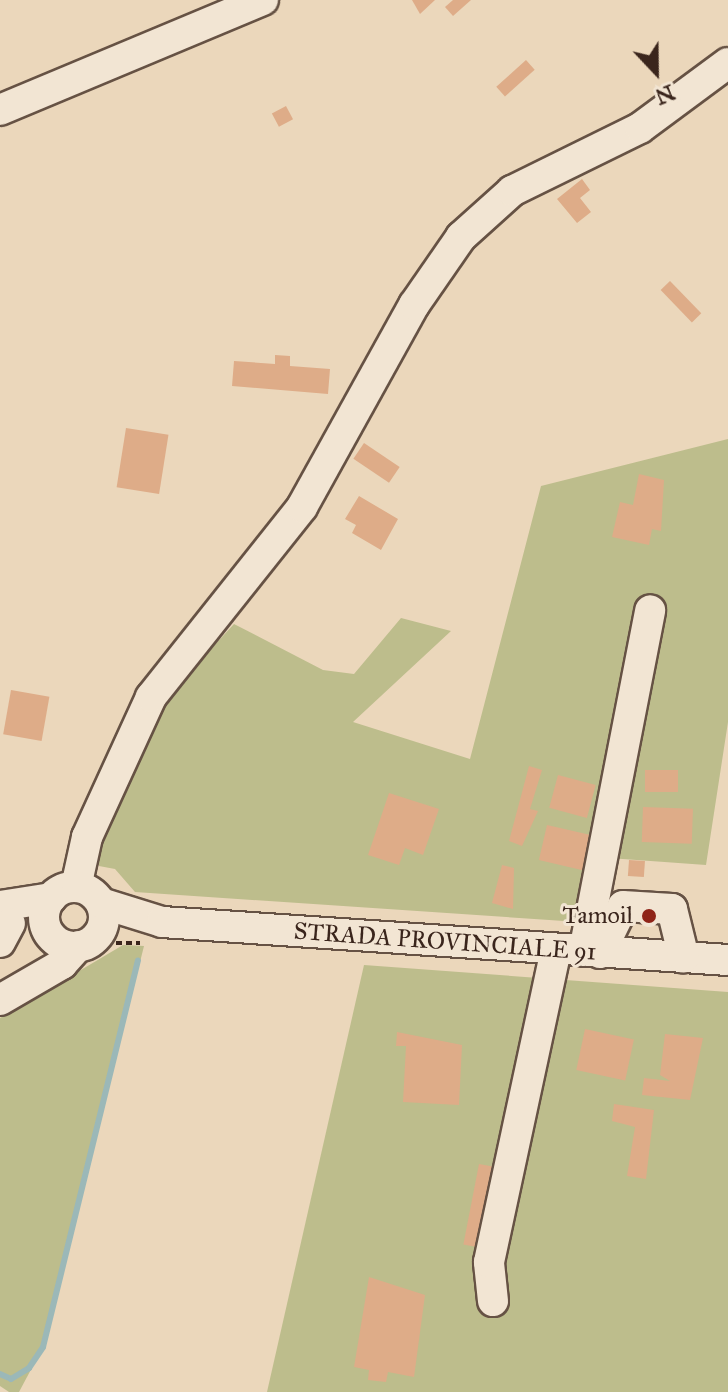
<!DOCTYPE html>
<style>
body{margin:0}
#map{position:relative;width:728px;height:1392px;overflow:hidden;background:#ebd7bb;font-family:"IM FELL Great Primer",serif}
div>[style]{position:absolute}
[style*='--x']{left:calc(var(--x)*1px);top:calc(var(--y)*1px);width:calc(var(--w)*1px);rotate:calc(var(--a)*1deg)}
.green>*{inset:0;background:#bdbd8c}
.stream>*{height:6px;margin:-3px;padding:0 3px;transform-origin:3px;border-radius:3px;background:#9bb8b8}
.building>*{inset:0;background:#deac88;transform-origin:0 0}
.path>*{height:4px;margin-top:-2px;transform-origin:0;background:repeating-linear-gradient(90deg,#3a251c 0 6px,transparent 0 10px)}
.roads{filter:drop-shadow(2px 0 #665244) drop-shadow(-2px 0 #665244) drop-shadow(0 2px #665244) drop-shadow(0 -2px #665244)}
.minor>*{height:30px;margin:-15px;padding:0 15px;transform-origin:15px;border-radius:15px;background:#f2e5d3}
.minor>.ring{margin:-15px;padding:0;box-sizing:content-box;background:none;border:30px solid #f2e5d3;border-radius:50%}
.dots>*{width:22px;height:22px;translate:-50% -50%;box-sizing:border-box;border:4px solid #f2e5d3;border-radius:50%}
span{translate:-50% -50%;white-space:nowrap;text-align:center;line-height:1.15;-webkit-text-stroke:6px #f2e5d3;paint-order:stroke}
.poi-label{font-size:24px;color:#3a251c}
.right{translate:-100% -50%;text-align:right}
.street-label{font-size:24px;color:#3a251c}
.north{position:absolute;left:616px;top:32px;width:80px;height:80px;-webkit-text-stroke:6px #f2e5d3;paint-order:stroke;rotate:158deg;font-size:22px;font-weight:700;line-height:32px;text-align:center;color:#3a251c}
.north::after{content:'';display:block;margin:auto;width:28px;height:36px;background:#3a251c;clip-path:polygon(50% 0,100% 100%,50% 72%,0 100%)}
</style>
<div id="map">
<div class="green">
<div style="clip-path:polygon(728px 439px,728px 722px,706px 865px,609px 858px,594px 923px,135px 892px,115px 869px,99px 866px,96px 850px,161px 703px,234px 624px,323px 670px,354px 674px,401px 618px,451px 631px,353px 722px,470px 759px,541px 486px)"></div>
<div style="clip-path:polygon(123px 945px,144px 946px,43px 1347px,19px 1392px,9px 1392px,0 1386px,0 1018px)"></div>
<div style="clip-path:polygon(364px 965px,728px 992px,728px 1392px,267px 1392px)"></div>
</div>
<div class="stream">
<div style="--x:0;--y:1374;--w:12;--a:24"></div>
<div style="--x:11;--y:1379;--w:21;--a:-31"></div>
<div style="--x:29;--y:1368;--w:25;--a:-56"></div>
<div style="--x:43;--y:1347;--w:398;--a:-76.2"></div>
</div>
<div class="building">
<div style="clip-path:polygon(412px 0,435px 0,420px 14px)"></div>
<div style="clip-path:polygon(453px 0,471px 0,453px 16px,445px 7px)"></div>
<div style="left:526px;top:60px;width:13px;height:40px;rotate:48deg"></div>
<div style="left:286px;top:106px;width:15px;height:16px;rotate:62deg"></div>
<div style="clip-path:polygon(582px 179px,590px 190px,580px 198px,591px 212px,577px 223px,557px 199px)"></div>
<div style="left:670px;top:281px;width:45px;height:13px;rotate:46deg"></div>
<div style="clip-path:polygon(275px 355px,290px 356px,290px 366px,330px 369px,328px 394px,232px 386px,234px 361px,275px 364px)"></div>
<div style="left:126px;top:428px;width:43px;height:60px;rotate:9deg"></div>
<div style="left:364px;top:443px;width:43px;height:19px;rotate:34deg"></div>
<div style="clip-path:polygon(639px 474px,664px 480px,661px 531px,652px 529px,649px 545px,612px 537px,620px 502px,633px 505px)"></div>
<div style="clip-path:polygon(359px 496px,398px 519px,381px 550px,352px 533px,356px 525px,345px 519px)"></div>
<div style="left:11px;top:690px;width:39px;height:45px;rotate:10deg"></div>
<div style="clip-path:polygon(529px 766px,542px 770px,530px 809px,538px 811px,522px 846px,509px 841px)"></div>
<div style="left:678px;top:770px;width:22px;height:33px;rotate:90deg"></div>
<div style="left:558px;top:775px;width:39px;height:34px;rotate:15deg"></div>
<div style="clip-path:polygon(389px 793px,439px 809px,423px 855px,405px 848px,399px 865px,368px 855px)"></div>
<div style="left:643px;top:807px;width:50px;height:35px;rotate:2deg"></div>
<div style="left:547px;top:825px;width:47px;height:36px;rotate:13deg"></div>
<div style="left:629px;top:860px;width:16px;height:16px;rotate:4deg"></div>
<div style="clip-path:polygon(502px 865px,514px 868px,513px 909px,492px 903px)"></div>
<div style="left:585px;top:1029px;width:50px;height:42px;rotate:12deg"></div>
<div style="clip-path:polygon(397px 1032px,462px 1045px,459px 1105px,403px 1102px,406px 1046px,396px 1046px)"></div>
<div style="clip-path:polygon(665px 1034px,703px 1038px,690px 1100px,642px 1095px,644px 1078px,670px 1081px,660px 1075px)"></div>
<div style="clip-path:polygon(614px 1104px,654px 1110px,646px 1179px,627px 1176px,635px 1127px,612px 1121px)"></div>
<div style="left:479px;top:1164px;width:15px;height:82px;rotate:11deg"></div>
<div style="clip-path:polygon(369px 1277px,425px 1295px,414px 1377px,388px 1372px,386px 1382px,368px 1380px,369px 1370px,354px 1367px)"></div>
</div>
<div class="path">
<div style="--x:106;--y:943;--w:34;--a:0"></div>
</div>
<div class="roads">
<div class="minor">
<div style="--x:0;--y:110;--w:285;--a:-22.7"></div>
<div style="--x:76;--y:887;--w:51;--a:-77.6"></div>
<div style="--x:87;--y:837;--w:154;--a:-65.4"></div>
<div style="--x:151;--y:697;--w:243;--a:-51.5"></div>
<div style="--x:302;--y:507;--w:231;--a:-61"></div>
<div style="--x:414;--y:305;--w:83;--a:-55.3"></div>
<div style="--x:461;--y:237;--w:69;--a:-42"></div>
<div style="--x:512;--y:191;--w:143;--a:-26.2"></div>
<div style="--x:640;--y:128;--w:109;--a:-36.5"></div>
<div class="ring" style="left:44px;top:887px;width:30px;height:30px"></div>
<div style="--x:101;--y:903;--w:64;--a:17.3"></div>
<div style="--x:162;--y:922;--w:567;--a:3.84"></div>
<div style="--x:0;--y:906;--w:52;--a:-8.9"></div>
<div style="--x:0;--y:942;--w:21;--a:-62"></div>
<div style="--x:584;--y:951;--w:347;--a:-79"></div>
<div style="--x:600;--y:953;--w:52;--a:-63.9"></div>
<div style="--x:623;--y:906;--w:49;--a:3.5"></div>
<div style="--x:672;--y:909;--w:50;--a:76.2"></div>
<div style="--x:0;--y:1000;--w:72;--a:-30.1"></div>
<div style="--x:62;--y:964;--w:24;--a:-48"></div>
<div style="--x:493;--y:1301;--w:39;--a:-96"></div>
<div style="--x:489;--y:1262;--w:319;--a:-77.9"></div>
</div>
</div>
<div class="dots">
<div style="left:649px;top:916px;background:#8f2418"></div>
</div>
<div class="poi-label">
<span class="right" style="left:633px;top:916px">Tamoil</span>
</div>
<div class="street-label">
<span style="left:445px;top:942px;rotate:4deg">STRADA PROVINCIALE 91</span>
</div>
<div class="north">N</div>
</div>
